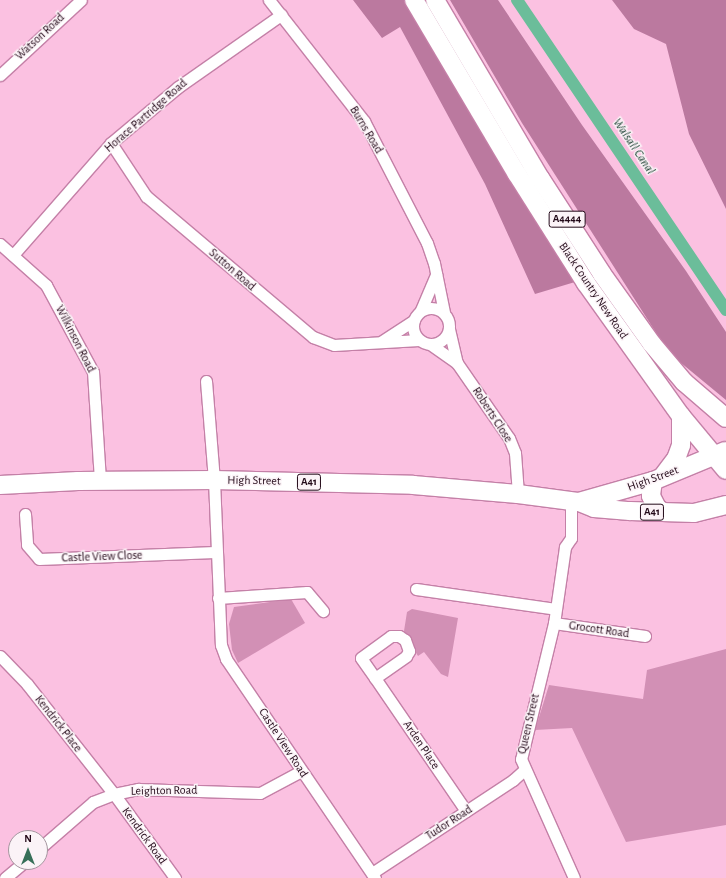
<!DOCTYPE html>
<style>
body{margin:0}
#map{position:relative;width:726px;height:878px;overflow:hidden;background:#fbc1e1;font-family:"Alegreya Sans",sans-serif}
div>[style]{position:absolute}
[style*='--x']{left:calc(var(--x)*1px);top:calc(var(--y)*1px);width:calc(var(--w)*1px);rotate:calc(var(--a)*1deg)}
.green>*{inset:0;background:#d290b5}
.forest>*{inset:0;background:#bb799f}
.canal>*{height:12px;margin:-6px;padding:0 6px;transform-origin:6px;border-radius:6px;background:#6bbd9a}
.roads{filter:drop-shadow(1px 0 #c480a7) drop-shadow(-1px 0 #c480a7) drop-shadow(0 1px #c480a7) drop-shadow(0 -1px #c480a7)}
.minor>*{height:11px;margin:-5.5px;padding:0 5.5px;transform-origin:5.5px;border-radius:5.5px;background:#fff}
.minor>.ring{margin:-5.5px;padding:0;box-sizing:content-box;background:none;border:11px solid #fff;border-radius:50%}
.trunk>*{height:18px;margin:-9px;padding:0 9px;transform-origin:9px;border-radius:9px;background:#fff}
span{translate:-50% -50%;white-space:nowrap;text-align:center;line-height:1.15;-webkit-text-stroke:3px #fbf3f7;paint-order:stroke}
.shield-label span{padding:1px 3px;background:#fbf3f7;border:1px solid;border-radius:3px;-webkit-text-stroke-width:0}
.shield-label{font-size:11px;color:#220918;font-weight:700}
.street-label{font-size:12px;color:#220918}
.water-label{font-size:13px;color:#163b2d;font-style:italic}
.north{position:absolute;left:8px;top:830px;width:40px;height:40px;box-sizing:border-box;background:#fbf3f7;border:1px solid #a4959e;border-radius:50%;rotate:0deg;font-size:11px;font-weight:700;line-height:16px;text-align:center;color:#220918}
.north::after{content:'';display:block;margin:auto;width:14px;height:18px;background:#366f58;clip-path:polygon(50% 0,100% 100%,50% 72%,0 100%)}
</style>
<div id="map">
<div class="green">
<div style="clip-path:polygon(291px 599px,305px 623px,238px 663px,232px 650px,229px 624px,234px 607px)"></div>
<div style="clip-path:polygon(412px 609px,458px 618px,448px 677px,441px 674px,424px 652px,418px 656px,406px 637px,404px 631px,407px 612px)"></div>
<div style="clip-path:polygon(726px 649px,726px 825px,626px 842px,572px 728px,535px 730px,549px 685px,643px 699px,647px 670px)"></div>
</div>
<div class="forest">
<div style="clip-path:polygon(353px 0,404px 0,575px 282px,535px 294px,485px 184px,400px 27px,382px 38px)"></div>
<div style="clip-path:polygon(450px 0,498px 0,582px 125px,686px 271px,726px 332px,726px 400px,669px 353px,522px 123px)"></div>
<div style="clip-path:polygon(612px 0,726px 0,726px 209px,689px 134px,666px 44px,634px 29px)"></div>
</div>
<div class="canal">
<div style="--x:517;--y:0;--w:374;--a:56"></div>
</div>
<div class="roads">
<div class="minor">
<div style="--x:269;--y:0;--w:154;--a:51.9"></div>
<div style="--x:364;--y:121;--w:137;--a:62.7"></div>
<div style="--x:427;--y:243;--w:21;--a:71"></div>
<div style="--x:434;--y:263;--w:50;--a:78.5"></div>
<div style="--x:0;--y:75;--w:110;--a:-42.8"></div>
<div style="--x:111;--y:143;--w:64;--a:56.6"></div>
<div style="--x:146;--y:196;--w:219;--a:40.2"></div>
<div style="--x:313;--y:337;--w:22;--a:21"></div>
<div style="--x:334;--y:345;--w:85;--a:-3.4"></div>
<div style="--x:0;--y:244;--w:62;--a:41.7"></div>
<div style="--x:46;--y:285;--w:99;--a:61.6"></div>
<div style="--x:93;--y:372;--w:108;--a:86.3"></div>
<div style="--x:13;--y:255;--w:149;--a:-48.8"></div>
<div style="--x:111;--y:143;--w:87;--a:-39.9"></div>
<div style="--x:178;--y:87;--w:126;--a:-35"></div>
<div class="ring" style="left:413px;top:308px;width:25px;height:25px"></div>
<div style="--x:421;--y:310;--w:39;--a:-67"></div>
<div style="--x:449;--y:329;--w:35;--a:77"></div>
<div style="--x:382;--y:341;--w:38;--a:-33"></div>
<div style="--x:430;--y:344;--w:33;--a:35"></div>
<div style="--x:457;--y:363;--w:91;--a:55.3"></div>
<div style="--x:509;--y:438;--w:16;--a:68"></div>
<div style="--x:515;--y:453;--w:41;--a:85.8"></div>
<div style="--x:206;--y:381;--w:99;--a:85.4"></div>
<div style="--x:214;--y:480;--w:165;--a:87.6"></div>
<div style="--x:221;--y:645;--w:15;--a:70"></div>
<div style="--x:226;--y:659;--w:265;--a:55.8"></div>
<div style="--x:571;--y:502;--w:36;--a:90"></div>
<div style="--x:571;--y:538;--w:11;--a:124"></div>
<div style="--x:565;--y:547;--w:77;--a:98.2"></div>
<div style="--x:554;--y:623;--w:140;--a:103.6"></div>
<div style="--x:521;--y:759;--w:130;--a:66"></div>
<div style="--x:25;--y:514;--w:31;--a:86"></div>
<div style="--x:27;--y:545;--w:18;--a:49"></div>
<div style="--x:39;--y:559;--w:176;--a:-2.3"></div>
<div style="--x:416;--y:589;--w:141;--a:8.1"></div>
<div style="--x:218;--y:598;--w:89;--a:-3.9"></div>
<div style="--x:307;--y:592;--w:25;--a:50"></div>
<div style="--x:554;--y:623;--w:92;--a:8.1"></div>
<div style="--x:0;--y:656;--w:39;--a:46"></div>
<div style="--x:27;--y:684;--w:140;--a:51.7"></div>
<div style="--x:114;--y:794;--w:104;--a:54"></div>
<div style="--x:375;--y:678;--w:38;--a:-35"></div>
<div style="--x:406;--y:656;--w:6;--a:-59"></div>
<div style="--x:409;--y:651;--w:12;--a:-110"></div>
<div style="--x:405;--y:640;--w:7;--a:-146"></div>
<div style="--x:399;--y:636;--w:8;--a:180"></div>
<div style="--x:391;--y:636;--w:37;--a:144"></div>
<div style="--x:361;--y:658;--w:24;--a:55"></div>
<div style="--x:375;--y:678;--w:161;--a:55.6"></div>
<div style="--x:40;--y:848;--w:70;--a:-41"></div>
<div style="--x:93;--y:802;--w:22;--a:-21"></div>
<div style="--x:114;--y:794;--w:25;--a:-12"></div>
<div style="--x:138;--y:789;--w:122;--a:1.9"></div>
<div style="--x:260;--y:793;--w:47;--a:-28.2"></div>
<div style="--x:372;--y:873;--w:169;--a:-33.4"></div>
<div style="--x:513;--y:780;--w:15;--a:-42"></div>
<div style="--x:5;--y:878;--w:25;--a:-40"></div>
</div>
<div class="trunk">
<div style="--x:414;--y:0;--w:202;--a:59.4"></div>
<div style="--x:517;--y:174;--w:129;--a:57.7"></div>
<div style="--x:586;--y:283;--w:163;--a:54.5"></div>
<div style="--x:681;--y:416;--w:70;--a:50.2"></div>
<div style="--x:435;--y:0;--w:207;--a:59.5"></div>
<div style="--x:540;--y:178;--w:114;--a:57.1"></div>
<div style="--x:602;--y:274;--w:86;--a:54.5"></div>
<div style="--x:652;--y:344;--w:50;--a:49.9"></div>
<div style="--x:684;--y:382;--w:55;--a:40.6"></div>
<div style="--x:663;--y:476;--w:21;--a:-53"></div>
<div style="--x:676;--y:459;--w:15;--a:-70"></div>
<div style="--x:681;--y:445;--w:29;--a:-90"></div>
<div style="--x:653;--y:481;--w:15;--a:98"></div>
<div style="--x:651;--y:496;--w:13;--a:63"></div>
<div style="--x:657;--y:508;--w:7;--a:34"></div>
<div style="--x:0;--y:485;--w:78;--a:-2.9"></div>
<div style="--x:78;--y:481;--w:136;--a:-0.4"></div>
<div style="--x:214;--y:480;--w:199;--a:1.4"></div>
<div style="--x:413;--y:485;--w:105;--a:4.9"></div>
<div style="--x:518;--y:494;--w:62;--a:7.5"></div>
<div style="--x:579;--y:502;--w:16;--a:22"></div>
<div style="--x:594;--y:508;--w:36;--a:5"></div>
<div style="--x:630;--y:511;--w:64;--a:1.8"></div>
<div style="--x:694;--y:513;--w:33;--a:-14"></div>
<div style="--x:579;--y:502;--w:77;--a:-15.8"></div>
<div style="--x:653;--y:481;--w:78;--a:-22.6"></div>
</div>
</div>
<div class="shield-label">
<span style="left:567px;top:219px">A4444</span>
<span style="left:309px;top:482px">A41</span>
<span style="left:652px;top:512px">A41</span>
</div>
<div class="street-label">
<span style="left:40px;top:37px;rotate:-43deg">Watson Road</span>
<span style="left:146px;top:116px;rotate:-41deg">Horace Partridge Road</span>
<span style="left:366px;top:130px;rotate:59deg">Burns Road</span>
<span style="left:232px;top:270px;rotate:41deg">Sutton Road</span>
<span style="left:593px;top:291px;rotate:56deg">Black Country New Road</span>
<span style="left:75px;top:339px;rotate:63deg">Wilkinson Road</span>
<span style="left:492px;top:415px;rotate:57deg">Roberts Close</span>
<span style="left:653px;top:479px;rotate:-20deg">High Street</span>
<span style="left:254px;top:481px;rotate:1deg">High Street</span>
<span style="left:102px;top:557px;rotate:-2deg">Castle View Close</span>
<span style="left:599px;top:630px;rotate:8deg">Grocott Road</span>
<span style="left:58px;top:724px;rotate:52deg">Kendrick Place</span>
<span style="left:529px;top:724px;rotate:-77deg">Queen Street</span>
<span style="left:283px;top:743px;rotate:57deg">Castle View Road</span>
<span style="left:421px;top:745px;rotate:56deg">Arden Place</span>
<span style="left:164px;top:791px;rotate:-1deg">Leighton Road</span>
<span style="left:449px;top:823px;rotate:-33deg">Tudor Road</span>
<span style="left:144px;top:836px;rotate:54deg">Kendrick Road</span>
</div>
<div class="water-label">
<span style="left:633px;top:147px;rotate:56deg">Walsall Canal</span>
</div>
<div class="north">N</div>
</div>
